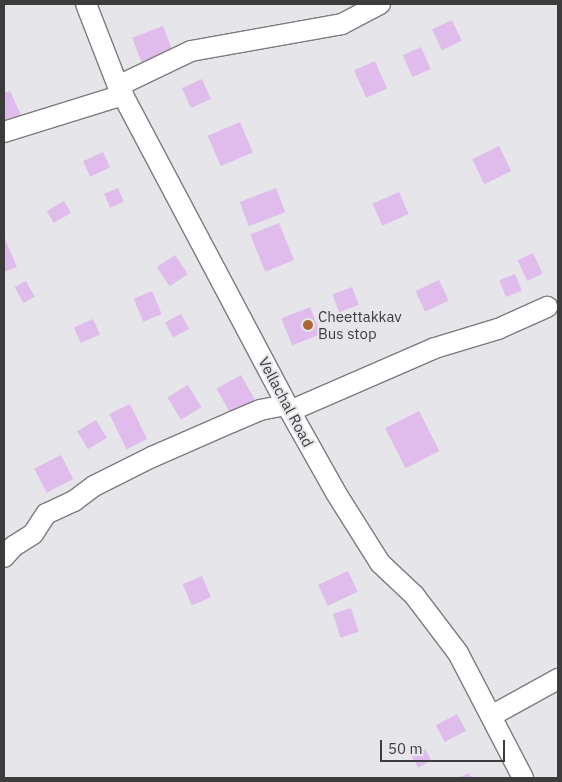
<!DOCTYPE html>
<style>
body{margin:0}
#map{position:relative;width:562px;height:782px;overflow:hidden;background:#e6e6ea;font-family:"IBM Plex Sans",sans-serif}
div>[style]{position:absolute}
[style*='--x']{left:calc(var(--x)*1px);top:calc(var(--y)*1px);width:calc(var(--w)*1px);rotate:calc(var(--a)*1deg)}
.building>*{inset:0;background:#dfbcec;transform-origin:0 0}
.roads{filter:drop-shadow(1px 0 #7c7b7f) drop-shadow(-1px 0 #7c7b7f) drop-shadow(0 1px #7c7b7f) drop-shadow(0 -1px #7c7b7f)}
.minor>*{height:20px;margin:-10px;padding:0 10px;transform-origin:10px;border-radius:10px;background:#fff}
.dots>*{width:14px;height:14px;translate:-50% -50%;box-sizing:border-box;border:2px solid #e6e6ea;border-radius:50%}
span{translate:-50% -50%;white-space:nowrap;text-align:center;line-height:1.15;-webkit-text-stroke:4px #e6e6ea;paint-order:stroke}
.poi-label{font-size:15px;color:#3c3c3d}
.left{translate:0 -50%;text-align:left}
.street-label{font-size:15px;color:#3c3c3d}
.frame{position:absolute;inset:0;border:5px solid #3c3c3d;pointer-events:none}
.scale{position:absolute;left:380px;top:740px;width:125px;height:22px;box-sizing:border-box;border:2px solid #3c3c3d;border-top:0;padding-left:6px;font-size:15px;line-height:18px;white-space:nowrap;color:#3c3c3d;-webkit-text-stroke:4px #e6e6ea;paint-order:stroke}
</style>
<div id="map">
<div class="building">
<div style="left:452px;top:20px;width:23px;height:22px;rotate:65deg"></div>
<div style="left:163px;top:26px;width:26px;height:33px;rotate:69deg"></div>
<div style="left:421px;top:47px;width:24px;height:20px;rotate:66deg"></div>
<div style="left:375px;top:61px;width:30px;height:23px;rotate:66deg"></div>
<div style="left:202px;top:79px;width:22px;height:22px;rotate:66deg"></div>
<div style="clip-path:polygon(10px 91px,21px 115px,4px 122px,4px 93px)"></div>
<div style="left:240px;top:122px;width:33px;height:35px;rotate:67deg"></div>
<div style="left:499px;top:146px;width:28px;height:30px;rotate:64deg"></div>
<div style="left:103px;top:152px;width:17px;height:22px;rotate:65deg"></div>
<div style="left:118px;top:188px;width:15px;height:15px;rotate:67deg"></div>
<div style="left:276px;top:188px;width:26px;height:39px;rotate:69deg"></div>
<div style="left:399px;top:192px;width:24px;height:29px;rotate:66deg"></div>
<div style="left:64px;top:201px;width:14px;height:20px;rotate:60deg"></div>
<div style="left:279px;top:223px;width:40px;height:31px;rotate:68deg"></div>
<div style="clip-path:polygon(4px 237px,17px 267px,4px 272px)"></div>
<div style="left:533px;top:253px;width:23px;height:17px;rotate:65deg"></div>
<div style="left:175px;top:255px;width:23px;height:22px;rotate:56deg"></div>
<div style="left:515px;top:274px;width:18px;height:17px;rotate:68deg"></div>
<div style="left:439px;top:280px;width:23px;height:26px;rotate:65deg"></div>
<div style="left:26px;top:281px;width:18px;height:13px;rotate:61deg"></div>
<div style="left:352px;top:287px;width:19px;height:21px;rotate:69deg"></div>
<div style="left:152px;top:291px;width:25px;height:20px;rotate:67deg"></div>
<div style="left:310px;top:307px;width:29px;height:31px;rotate:68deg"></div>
<div style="left:181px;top:314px;width:17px;height:18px;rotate:62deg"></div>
<div style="left:93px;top:319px;width:17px;height:21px;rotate:66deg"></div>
<div style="left:241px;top:375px;width:31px;height:28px;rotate:61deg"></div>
<div style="left:188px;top:385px;width:26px;height:24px;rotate:59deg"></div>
<div style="left:130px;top:404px;width:39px;height:23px;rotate:64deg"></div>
<div style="left:419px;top:411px;width:45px;height:38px;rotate:63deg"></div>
<div style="left:96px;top:420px;width:21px;height:22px;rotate:59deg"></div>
<div style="left:61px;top:455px;width:27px;height:30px;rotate:63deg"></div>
<div style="left:348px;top:571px;width:23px;height:33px;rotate:65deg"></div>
<div style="left:202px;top:576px;width:23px;height:21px;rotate:67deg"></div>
<div style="left:351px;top:608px;width:25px;height:19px;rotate:72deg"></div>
<div style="left:457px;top:714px;width:19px;height:24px;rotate:62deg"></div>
<div style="left:425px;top:749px;width:13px;height:15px;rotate:61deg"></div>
<div style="clip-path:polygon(469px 773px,472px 778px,458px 778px)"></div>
</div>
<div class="roads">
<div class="minor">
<div style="--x:86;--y:4;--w:88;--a:68.7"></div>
<div style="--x:118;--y:86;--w:368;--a:62.1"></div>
<div style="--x:290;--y:411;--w:94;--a:60.7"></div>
<div style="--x:336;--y:493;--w:83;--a:57.8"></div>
<div style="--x:380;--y:563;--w:47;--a:43.3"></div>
<div style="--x:414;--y:595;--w:73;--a:52.8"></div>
<div style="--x:458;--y:653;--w:141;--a:62.5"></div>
<div style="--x:118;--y:86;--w:81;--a:-25.6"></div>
<div style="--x:191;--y:51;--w:153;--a:-10.1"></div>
<div style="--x:342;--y:24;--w:43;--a:-27.8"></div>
<div style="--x:4;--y:132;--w:125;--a:-17.3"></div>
<div style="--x:290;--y:411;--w:158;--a:-23.5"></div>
<div style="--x:435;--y:348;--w:66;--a:-16.8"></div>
<div style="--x:498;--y:329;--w:54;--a:-24.2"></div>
<div style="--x:4;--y:557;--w:15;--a:-48"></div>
<div style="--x:14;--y:546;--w:22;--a:-32"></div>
<div style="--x:33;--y:534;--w:24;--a:-57"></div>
<div style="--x:46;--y:514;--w:31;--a:-25"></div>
<div style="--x:74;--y:501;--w:25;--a:-37"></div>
<div style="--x:94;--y:486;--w:65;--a:-26.6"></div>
<div style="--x:152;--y:457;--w:87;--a:-23.6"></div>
<div style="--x:232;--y:422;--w:30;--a:-23"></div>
<div style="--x:260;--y:410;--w:26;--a:-11"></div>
<div style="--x:491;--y:716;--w:77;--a:-28.9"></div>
</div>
</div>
<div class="dots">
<div style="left:308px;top:325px;background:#a96832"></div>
</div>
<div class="poi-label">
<span class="left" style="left:318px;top:325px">Cheettakkav<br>Bus stop</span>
</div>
<div class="street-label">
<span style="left:286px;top:402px;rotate:62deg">Vellachal Road</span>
</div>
<div class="frame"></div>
<div class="scale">50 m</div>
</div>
